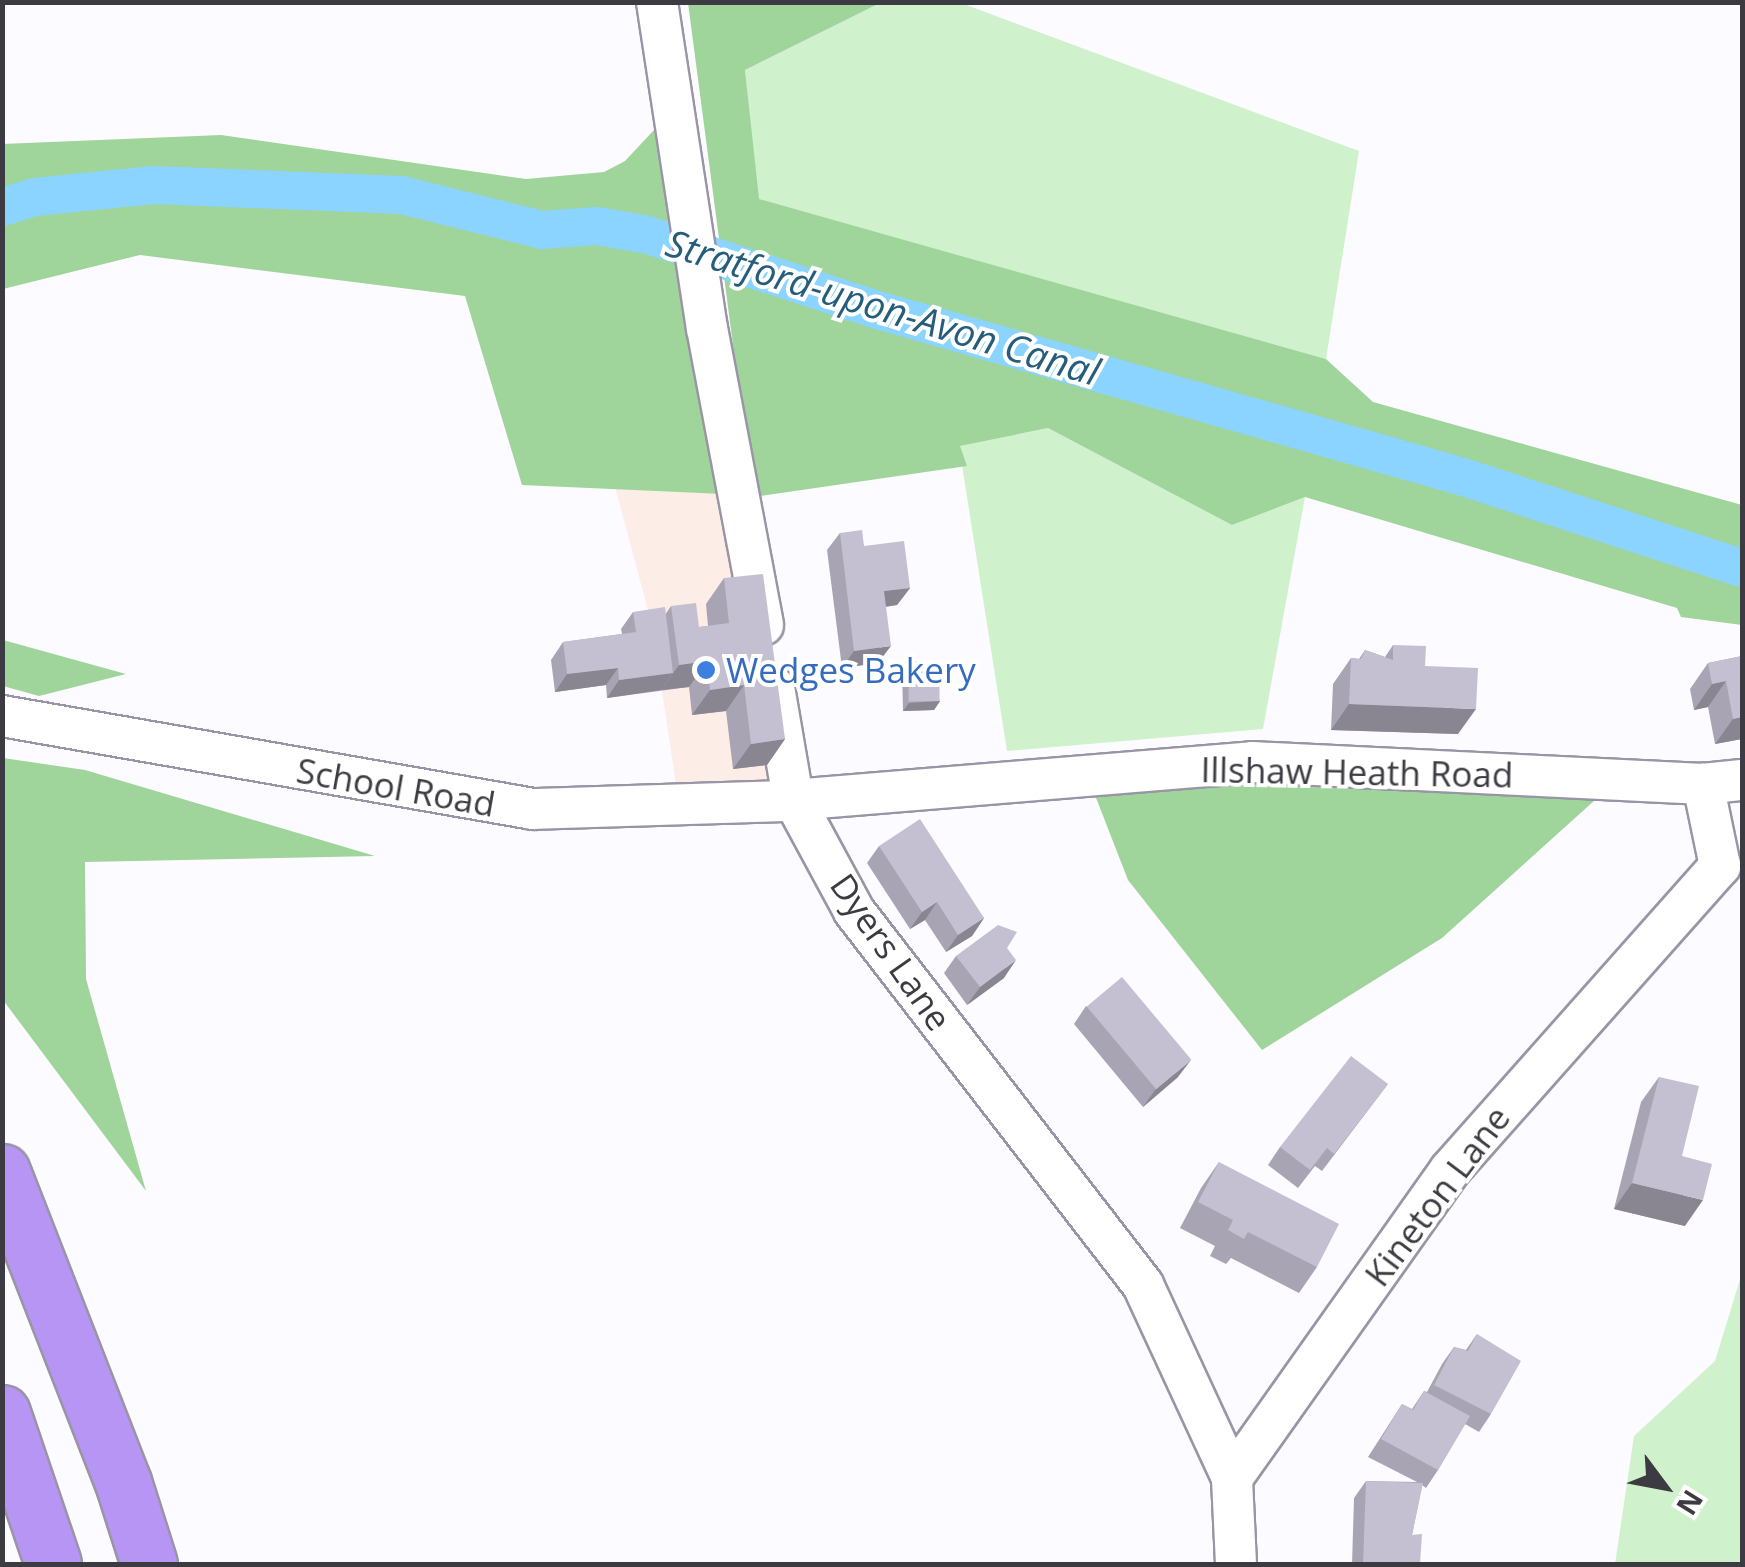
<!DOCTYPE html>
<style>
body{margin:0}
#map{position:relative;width:1745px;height:1567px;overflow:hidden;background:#fcfbff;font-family:"Open Sans",sans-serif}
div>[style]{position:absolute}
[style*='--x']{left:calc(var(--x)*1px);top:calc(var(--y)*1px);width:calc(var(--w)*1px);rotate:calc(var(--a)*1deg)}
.commercial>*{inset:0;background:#fceee7}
.green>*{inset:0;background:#cff1cc}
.forest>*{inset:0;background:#9fd49b}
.canal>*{height:38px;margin:-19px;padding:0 19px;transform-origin:19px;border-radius:19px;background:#8ad4ff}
.roads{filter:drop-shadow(2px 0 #9995a6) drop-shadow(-2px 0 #9995a6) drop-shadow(0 2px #9995a6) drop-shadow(0 -2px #9995a6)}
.minor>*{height:40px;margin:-20px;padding:0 20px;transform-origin:20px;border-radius:20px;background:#fff}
.highway>*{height:55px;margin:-27.5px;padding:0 27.5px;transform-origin:27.5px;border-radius:27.5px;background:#b795f5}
.wall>*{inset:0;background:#a9a4b4}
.shaded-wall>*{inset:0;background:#898692}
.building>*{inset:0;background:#c4bfd1;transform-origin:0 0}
.dots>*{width:28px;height:28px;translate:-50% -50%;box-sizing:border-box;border:5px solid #fff;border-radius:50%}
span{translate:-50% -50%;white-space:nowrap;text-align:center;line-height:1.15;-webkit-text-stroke:8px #fff;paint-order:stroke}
.shop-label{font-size:35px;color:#366cbe}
.left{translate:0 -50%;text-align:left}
.street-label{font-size:35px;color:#3d3b42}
.water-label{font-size:38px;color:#255d7a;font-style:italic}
.frame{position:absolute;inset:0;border:5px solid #3d3b42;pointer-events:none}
.north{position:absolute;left:1615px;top:1437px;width:100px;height:100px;-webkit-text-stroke:8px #fff;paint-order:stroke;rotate:122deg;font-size:28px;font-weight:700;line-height:40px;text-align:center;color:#3d3b42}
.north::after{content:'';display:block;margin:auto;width:35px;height:45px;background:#3d3b42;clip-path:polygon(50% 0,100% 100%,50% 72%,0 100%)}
</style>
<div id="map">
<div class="commercial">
<div style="clip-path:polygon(615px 487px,723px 494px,780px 781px,677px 791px,652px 625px)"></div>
</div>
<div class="green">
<div style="clip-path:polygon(880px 3px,961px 3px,1359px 151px,1326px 359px,758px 199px,745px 70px)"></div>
<div style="clip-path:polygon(1048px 428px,1232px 525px,1305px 497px,1263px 729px,1007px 751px,959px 446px)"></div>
<div style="clip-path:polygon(1742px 1273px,1742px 1564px,1615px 1564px,1634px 1436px,1715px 1361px)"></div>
</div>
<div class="forest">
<div style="clip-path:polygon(688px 3px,880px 3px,745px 70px,759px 199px,1326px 359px,1373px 402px,1742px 505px,1742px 625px,1681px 617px,1677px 608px,1305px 497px,1232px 525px,1048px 428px,960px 446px,967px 466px,753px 497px)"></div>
<div style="clip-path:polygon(654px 130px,723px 494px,522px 485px,465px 296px,140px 255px,3px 289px,2px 144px,221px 135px,526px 179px,604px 172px,625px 161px)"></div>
<div style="clip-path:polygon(2px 640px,3px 640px,126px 674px,39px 696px,3px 686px)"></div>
<div style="clip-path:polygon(3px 758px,85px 770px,375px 856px,85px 862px,86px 979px,146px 1191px,3px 1000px)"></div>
<div style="clip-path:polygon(1250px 785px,1499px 793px,1595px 800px,1442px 938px,1262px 1050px,1128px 880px,1093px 790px)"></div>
</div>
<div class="canal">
<div style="--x:2;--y:207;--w:34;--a:-17"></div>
<div style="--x:35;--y:197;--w:119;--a:-5.8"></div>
<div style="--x:153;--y:185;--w:248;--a:2.3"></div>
<div style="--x:401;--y:195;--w:145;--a:13.9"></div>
<div style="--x:542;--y:230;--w:55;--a:-4.2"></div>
<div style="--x:597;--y:226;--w:52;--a:10"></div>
<div style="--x:648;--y:235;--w:238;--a:18.1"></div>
<div style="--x:874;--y:309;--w:609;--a:15.91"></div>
<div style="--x:1460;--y:476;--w:297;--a:18.1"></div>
</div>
<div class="roads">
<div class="minor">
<div style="--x:657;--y:2;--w:330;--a:81.3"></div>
<div style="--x:707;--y:328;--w:302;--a:79.3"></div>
<div style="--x:774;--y:687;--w:113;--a:80.3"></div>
<div style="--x:793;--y:798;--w:128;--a:61.6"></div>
<div style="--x:854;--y:911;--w:473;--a:52.3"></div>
<div style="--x:1143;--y:1285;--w:213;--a:65.2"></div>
<div style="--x:2;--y:716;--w:539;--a:9.93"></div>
<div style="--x:533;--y:809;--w:248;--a:-1.8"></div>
<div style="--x:781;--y:801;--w:473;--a:-4.7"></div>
<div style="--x:1252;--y:762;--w:452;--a:2.8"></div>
<div style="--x:1703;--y:784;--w:39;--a:-6"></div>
<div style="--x:1236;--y:1564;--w:86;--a:-92.7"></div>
<div style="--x:1232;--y:1478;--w:377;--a:-54.7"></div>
<div style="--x:1450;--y:1170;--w:407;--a:-48.4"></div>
<div style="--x:1720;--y:866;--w:84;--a:-101.7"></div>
</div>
<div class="highway">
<div style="--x:2;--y:1172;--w:333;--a:68.7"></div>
<div style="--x:123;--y:1482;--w:86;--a:72.4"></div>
<div style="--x:2;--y:1413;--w:159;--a:71.3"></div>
</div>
</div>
<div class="wall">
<div style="clip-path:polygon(840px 533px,864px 546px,910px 588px,897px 605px,886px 607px,878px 663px,842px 668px,827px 550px)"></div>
<div style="clip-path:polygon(724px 578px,785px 739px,767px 765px,733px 769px,726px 711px,692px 715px,689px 687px,607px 698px,606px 685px,555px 692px,551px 660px,563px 642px,622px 634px,621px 629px,633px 612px,665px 615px,671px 606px,699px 627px,708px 626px,706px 604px)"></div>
<div style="clip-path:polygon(1393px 645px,1425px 666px,1458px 734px,1331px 730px,1333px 684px,1351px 658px,1359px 659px,1365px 650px,1385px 657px)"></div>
<div style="clip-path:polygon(1742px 656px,1742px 739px,1715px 744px,1708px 707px,1694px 710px,1690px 689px,1708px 663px)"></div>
<div style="clip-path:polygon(908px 662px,940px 701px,934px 710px,903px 711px,902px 671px)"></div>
<div style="clip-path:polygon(879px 846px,984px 918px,972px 936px,946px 952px,925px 920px,910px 929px,867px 863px)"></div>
<div style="clip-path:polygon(1007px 948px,1004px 978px,967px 1005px,944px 973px,956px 956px)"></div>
<div style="clip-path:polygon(1086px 1006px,1178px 1077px,1143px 1107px,1074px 1024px)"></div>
<div style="clip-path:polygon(1659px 1077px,1682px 1156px,1685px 1226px,1614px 1209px,1641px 1102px)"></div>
<div style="clip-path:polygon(1388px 1084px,1322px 1171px,1315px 1166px,1298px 1188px,1268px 1165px,1280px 1147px)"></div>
<div style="clip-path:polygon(1219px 1162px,1317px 1267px,1299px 1293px,1231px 1258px,1226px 1264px,1210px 1256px,1215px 1246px,1180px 1228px,1201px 1188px)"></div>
<div style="clip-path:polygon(1477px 1334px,1491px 1414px,1479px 1432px,1465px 1424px,1438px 1470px,1426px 1488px,1422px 1485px,1412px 1535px,1420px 1564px,1352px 1564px,1354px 1498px,1366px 1481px,1417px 1482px,1368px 1457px,1402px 1404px,1412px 1409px,1424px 1391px,1427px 1392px,1442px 1364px,1454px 1347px,1466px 1350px)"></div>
</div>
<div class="shaded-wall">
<div style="clip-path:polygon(910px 588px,897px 605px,872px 608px,884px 591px)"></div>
<div style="clip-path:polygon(891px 646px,878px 663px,842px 668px,854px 651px)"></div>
<div style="clip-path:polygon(707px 661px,689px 687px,661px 690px,679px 665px)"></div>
<div style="clip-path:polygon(618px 668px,606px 685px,555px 692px,567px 674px)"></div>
<div style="clip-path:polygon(673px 673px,661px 690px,607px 698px,619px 680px)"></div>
<div style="clip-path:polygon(1726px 681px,1708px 707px,1694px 710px,1712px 684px)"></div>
<div style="clip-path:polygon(744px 685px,726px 711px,692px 715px,710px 690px)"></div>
<div style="clip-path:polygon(940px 701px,934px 710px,903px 711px,909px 703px)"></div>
<div style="clip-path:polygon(1349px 704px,1476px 709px,1458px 734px,1331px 730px)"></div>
<div style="clip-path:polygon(1742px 717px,1742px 739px,1715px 744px,1733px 719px)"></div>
<div style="clip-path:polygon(785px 739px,767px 765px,733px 769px,751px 744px)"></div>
<div style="clip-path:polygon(937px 902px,925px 920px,910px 929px,922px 912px)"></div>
<div style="clip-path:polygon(984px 918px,972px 936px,946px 952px,958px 935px)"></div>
<div style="clip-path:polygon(1016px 960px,1004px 978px,967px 1005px,980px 987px)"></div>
<div style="clip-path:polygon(1191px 1060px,1178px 1077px,1143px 1107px,1155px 1090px)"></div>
<div style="clip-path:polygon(1632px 1183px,1703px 1200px,1685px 1226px,1614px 1209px)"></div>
</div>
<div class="building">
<div style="clip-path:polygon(862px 530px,864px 546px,904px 541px,910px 588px,884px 591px,891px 646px,854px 651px,840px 533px)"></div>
<div style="clip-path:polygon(763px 574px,785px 739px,751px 744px,744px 685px,710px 690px,707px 661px,679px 665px,671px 606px,696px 603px,699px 627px,729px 623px,724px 578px)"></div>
<div style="clip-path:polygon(665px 607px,673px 673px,619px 680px,618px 668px,567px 674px,563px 642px,636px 632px,633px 612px)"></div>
<div style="clip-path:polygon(1393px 645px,1426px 646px,1425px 666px,1478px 668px,1476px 709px,1349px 704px,1351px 658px,1361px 659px,1365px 650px,1393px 660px)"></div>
<div style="clip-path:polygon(1742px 656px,1742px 717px,1733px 719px,1726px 681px,1712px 684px,1708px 663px)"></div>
<div style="left:939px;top:661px;width:40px;height:31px;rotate:89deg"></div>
<div style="clip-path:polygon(920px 819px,984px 918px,958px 935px,937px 902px,922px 912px,879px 846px)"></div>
<div style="clip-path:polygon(998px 925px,1017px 932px,1007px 948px,1016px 960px,980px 987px,956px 956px)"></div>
<div style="left:1122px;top:977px;width:108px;height:46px;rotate:50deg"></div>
<div style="clip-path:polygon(1351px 1056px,1388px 1084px,1334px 1154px,1327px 1148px,1310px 1170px,1280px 1147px)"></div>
<div style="clip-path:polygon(1659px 1077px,1699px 1086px,1682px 1156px,1712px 1164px,1703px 1200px,1632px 1183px)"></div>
<div style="clip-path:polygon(1219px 1162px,1339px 1224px,1317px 1267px,1248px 1232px,1244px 1239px,1228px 1230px,1233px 1220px,1198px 1202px)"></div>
<div style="clip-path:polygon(1477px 1334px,1521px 1361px,1491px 1414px,1434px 1385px,1454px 1347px,1468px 1351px)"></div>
<div style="clip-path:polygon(1424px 1391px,1470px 1416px,1438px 1470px,1381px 1439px,1402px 1404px,1413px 1410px)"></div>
<div style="clip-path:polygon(1366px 1481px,1423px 1483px,1412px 1535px,1422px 1534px,1420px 1564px,1363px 1564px)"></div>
</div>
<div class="dots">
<div style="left:706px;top:670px;background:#3f7fe0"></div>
</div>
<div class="shop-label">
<span class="left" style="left:726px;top:670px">Wedges Bakery</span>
</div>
<div class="street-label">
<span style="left:1357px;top:772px;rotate:1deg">Illshaw Heath Road</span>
<span style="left:396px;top:787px;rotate:10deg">School Road</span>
<span style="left:891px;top:952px;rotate:55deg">Dyers Lane</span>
<span style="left:1437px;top:1196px;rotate:-53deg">Kineton Lane</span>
</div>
<div class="water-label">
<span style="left:883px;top:307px;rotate:17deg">Stratford-upon-Avon Canal</span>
</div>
<div class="frame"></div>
<div class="north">N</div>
</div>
